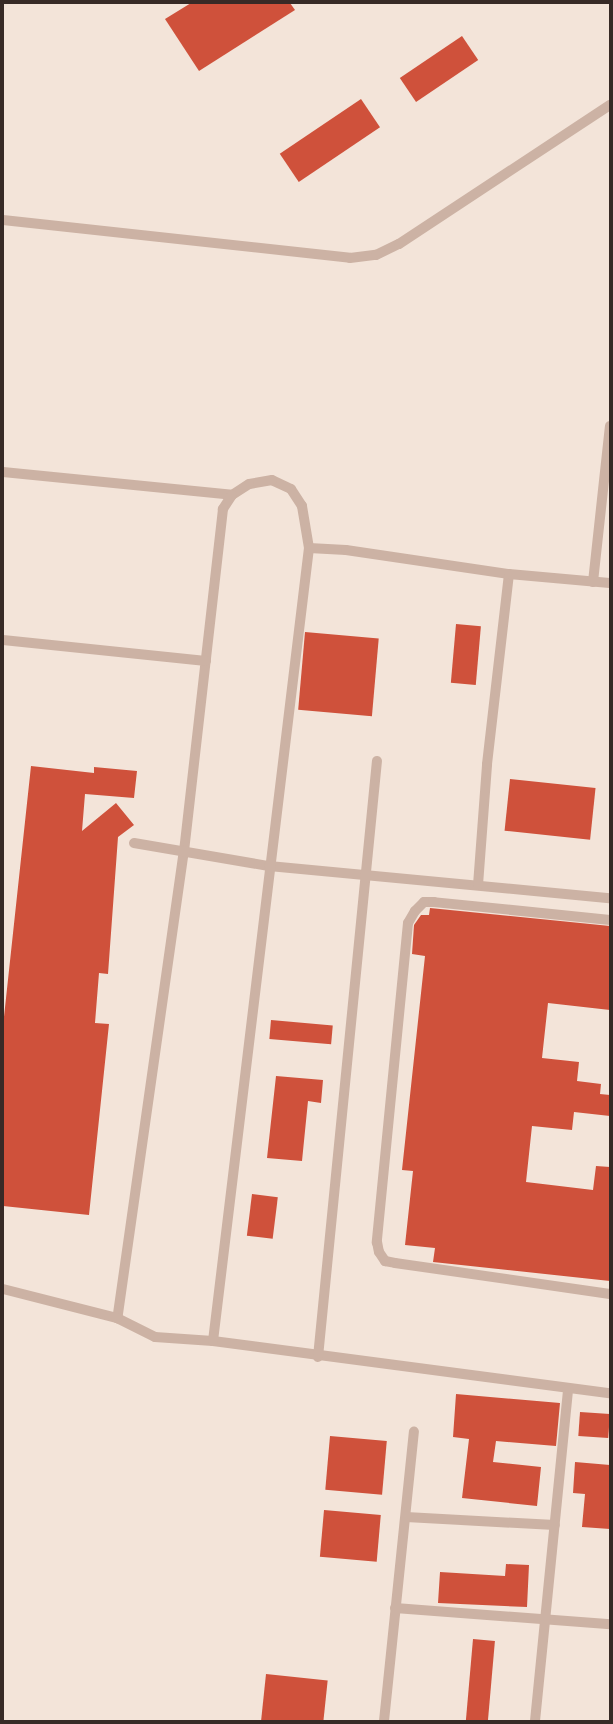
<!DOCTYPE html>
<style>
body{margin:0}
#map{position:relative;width:613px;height:1724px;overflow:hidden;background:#f3e4d9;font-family:Overpass,sans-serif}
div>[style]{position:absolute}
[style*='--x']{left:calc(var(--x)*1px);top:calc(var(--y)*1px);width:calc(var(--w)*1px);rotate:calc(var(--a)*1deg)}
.building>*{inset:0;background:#cf513b;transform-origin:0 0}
.minor>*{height:10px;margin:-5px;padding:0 5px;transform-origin:5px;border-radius:5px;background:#ccb2a4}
span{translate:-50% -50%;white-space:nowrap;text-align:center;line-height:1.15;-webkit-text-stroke:3px #fbefe5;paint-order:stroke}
.frame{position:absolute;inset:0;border:4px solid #372a26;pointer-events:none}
</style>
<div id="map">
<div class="building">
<div style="clip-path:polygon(191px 3px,290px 3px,295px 10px,199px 71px,165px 19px)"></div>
<div style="left:462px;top:36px;width:29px;height:75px;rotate:56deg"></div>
<div style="left:361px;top:99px;width:34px;height:98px;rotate:56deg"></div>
<div style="left:456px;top:624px;width:25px;height:59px;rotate:5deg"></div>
<div style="left:305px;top:632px;width:74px;height:78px;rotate:5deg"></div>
<div style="clip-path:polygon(31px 766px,94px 773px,94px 767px,137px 771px,134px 798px,85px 794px,82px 831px,116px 803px,134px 825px,118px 837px,108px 974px,99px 973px,95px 1023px,109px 1024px,89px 1215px,3px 1206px,3px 1026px)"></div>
<div style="left:510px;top:779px;width:86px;height:52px;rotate:6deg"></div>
<div style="clip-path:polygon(430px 908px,610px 926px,610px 1010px,548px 1003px,542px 1058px,579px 1062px,577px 1081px,601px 1084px,600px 1094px,610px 1095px,610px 1116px,574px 1112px,572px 1130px,532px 1126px,526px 1182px,593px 1190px,596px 1166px,610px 1167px,610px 1281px,433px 1262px,435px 1248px,405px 1245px,413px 1171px,402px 1170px,425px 956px,412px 954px,414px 925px,421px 915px,429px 915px)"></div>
<div style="left:271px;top:1020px;width:62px;height:19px;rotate:5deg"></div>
<div style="clip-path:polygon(276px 1076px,323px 1080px,321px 1103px,308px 1101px,302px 1161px,267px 1158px)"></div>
<div style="left:252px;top:1194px;width:26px;height:42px;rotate:7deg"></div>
<div style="clip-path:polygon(456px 1394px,560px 1403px,556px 1446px,496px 1441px,493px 1462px,541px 1467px,537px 1506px,462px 1498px,469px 1439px,453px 1437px)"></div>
<div style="left:580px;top:1412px;width:30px;height:24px;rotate:4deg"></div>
<div style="left:330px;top:1436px;width:57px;height:54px;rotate:5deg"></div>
<div style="clip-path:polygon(575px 1462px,610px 1465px,610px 1529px,582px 1527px,585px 1494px,573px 1493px)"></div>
<div style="left:324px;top:1510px;width:57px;height:47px;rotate:5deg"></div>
<div style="clip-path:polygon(506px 1564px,529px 1565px,527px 1607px,438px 1603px,440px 1572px,505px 1576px)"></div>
<div style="left:473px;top:1639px;width:22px;height:82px;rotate:5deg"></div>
<div style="left:266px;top:1674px;width:62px;height:47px;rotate:6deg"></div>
</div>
<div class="minor">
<div style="--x:3;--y:220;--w:349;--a:6.2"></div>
<div style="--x:350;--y:258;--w:26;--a:-7"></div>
<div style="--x:376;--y:255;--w:25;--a:-26"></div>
<div style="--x:399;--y:244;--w:253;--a:-33.4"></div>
<div style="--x:3;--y:472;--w:230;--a:5.7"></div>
<div style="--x:309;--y:548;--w:43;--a:-99.5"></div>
<div style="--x:302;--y:506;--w:20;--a:-123"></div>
<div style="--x:291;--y:489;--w:21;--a:-155"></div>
<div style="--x:272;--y:480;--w:23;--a:170"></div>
<div style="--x:249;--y:484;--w:20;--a:147"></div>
<div style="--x:232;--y:495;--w:17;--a:123"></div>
<div style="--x:223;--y:509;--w:343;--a:96.5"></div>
<div style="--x:184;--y:850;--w:473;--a:98.1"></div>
<div style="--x:117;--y:1318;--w:42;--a:26.6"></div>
<div style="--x:155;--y:1337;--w:58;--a:3.9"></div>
<div style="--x:213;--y:1341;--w:400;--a:7.5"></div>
<div style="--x:593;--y:582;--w:157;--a:-83.8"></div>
<div style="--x:3;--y:640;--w:204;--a:5.9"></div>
<div style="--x:134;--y:843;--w:137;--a:9.7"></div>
<div style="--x:269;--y:866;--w:342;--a:5.4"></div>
<div style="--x:478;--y:885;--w:121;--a:-85.7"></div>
<div style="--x:487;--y:764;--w:191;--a:-83.4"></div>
<div style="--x:610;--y:920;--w:177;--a:-174.2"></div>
<div style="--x:434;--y:902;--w:10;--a:180"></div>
<div style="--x:424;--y:902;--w:13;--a:135"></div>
<div style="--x:415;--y:911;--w:14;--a:120"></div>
<div style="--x:408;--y:923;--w:321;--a:95.6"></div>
<div style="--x:377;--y:1242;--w:10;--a:79"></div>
<div style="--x:379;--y:1252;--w:11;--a:56"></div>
<div style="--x:385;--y:1261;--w:10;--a:11"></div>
<div style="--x:395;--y:1263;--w:217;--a:8.2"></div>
<div style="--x:3;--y:1289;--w:118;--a:14.3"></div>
<div style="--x:213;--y:1341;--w:799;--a:-83.1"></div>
<div style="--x:309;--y:548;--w:37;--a:3"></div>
<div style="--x:346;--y:550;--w:165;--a:8.4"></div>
<div style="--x:509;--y:574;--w:101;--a:5.1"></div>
<div style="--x:318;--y:1357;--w:599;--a:-84.35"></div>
<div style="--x:406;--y:1517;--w:149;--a:3.1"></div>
<div style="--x:395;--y:1608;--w:216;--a:4.3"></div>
<div style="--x:384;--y:1721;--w:291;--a:-84.1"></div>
<div style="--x:535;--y:1721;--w:334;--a:-84.3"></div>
</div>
<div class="frame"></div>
</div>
